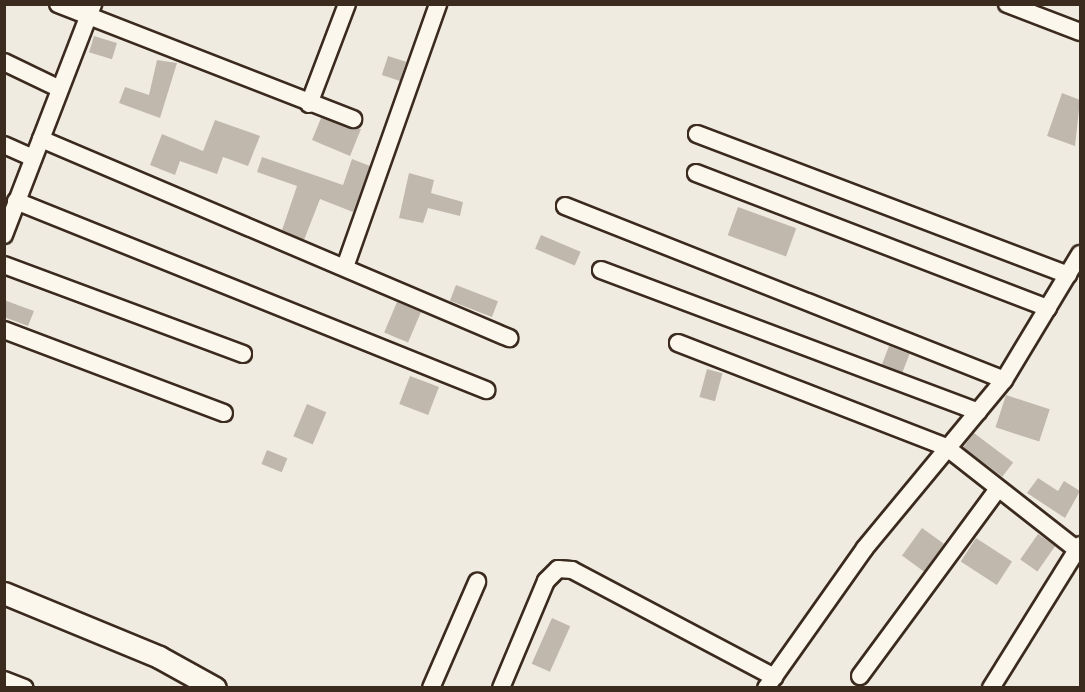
<!DOCTYPE html>
<style>
body{margin:0}
#map{position:relative;width:1085px;height:692px;overflow:hidden;background:#f0ebe0;font-family:Itim,sans-serif}
div>[style]{position:absolute}
[style*='--x']{left:calc(var(--x)*1px);top:calc(var(--y)*1px);width:calc(var(--w)*1px);rotate:calc(var(--a)*1deg)}
.building>*{inset:0;background:#c0b8ad;transform-origin:0 0}
.roads{filter:drop-shadow(2px 0 #3b2a1e) drop-shadow(-2px 0 #3b2a1e) drop-shadow(0 2px #3b2a1e) drop-shadow(0 -2px #3b2a1e)}
.minor>*{height:16px;margin:-8px;padding:0 8px;transform-origin:8px;border-radius:8px;background:#fbf7ec}
.tertiary>*{height:21px;margin:-10.5px;padding:0 10.5px;transform-origin:10.5px;border-radius:10.5px;background:#fbf7ec}
span{translate:-50% -50%;white-space:nowrap;text-align:center;line-height:1.15;-webkit-text-stroke:4.5px #fbf7ec;paint-order:stroke}
.frame{position:absolute;inset:0;border:6px solid #3b2a1e;pointer-events:none}
</style>
<div id="map">
<div class="building">
<div style="left:94px;top:36px;width:24px;height:17px;rotate:17deg"></div>
<div style="left:388px;top:56px;width:19px;height:20px;rotate:18deg"></div>
<div style="clip-path:polygon(157px 60px,177px 63px,160px 118px,119px 103px,125px 87px,149px 95px)"></div>
<div style="clip-path:polygon(1062px 93px,1080px 100px,1075px 146px,1047px 136px)"></div>
<div style="clip-path:polygon(321px 118px,361px 129px,350px 156px,312px 140px)"></div>
<div style="clip-path:polygon(215px 120px,260px 136px,248px 166px,223px 157px,217px 174px,180px 161px,175px 175px,150px 165px,162px 134px,203px 151px)"></div>
<div style="clip-path:polygon(262px 157px,343px 185px,352px 159px,370px 166px,353px 212px,320px 199px,304px 240px,282px 230px,297px 186px,257px 172px)"></div>
<div style="clip-path:polygon(409px 173px,434px 180px,431px 193px,463px 202px,460px 216px,428px 208px,423px 223px,399px 218px)"></div>
<div style="left:738px;top:207px;width:62px;height:30px;rotate:20deg"></div>
<div style="left:541px;top:235px;width:43px;height:15px;rotate:23deg"></div>
<div style="left:456px;top:285px;width:45px;height:17px;rotate:21deg"></div>
<div style="clip-path:polygon(4px 300px,34px 311px,28px 326px,4px 317px)"></div>
<div style="left:397px;top:302px;width:26px;height:33px;rotate:23deg"></div>
<div style="left:889px;top:346px;width:22px;height:20px;rotate:21deg"></div>
<div style="left:707px;top:369px;width:16px;height:29px;rotate:15deg"></div>
<div style="left:410px;top:376px;width:31px;height:30px;rotate:21deg"></div>
<div style="left:1006px;top:395px;width:46px;height:34px;rotate:18deg"></div>
<div style="left:307px;top:404px;width:21px;height:35px;rotate:23deg"></div>
<div style="left:974px;top:433px;width:49px;height:18px;rotate:37deg"></div>
<div style="left:267px;top:450px;width:22px;height:15px;rotate:22deg"></div>
<div style="clip-path:polygon(1038px 478px,1058px 491px,1064px 481px,1080px 491px,1065px 518px,1027px 493px)"></div>
<div style="left:922px;top:528px;width:27px;height:34px;rotate:36deg"></div>
<div style="left:1038px;top:534px;width:21px;height:31px;rotate:35deg"></div>
<div style="left:976px;top:538px;width:43px;height:28px;rotate:33deg"></div>
<div style="left:552px;top:618px;width:20px;height:50px;rotate:24deg"></div>
</div>
<div class="roads">
<div class="minor">
<div style="--x:58;--y:4;--w:317;--a:21.3"></div>
<div style="--x:1007;--y:4;--w:78;--a:21"></div>
<div style="--x:4;--y:62;--w:62;--a:25.7"></div>
<div style="--x:309;--y:104;--w:107;--a:-69.2"></div>
<div style="--x:697;--y:134;--w:397;--a:20.8"></div>
<div style="--x:41;--y:139;--w:509;--a:23.04"></div>
<div style="--x:4;--y:145;--w:32;--a:24"></div>
<div style="--x:696;--y:173;--w:377;--a:21"></div>
<div style="--x:16;--y:201;--w:507;--a:21.91"></div>
<div style="--x:565;--y:206;--w:472;--a:21.6"></div>
<div style="--x:4;--y:235;--w:248;--a:-68.9"></div>
<div style="--x:4;--y:265;--w:255;--a:20.4"></div>
<div style="--x:345;--y:267;--w:279;--a:-70.5"></div>
<div style="--x:601;--y:270;--w:403;--a:20.6"></div>
<div style="--x:4;--y:330;--w:235;--a:20.7"></div>
<div style="--x:678;--y:343;--w:287;--a:21.2"></div>
<div style="--x:946;--y:447;--w:170;--a:38.1"></div>
<div style="--x:860;--y:676;--w:231;--a:-53.6"></div>
<div style="--x:4;--y:680;--w:22;--a:21"></div>
<div style="--x:431;--y:688;--w:116;--a:-66.5"></div>
<div style="--x:501;--y:688;--w:116;--a:-67.2"></div>
<div style="--x:546;--y:581;--w:17;--a:-45"></div>
<div style="--x:558;--y:569;--w:14;--a:4"></div>
<div style="--x:572;--y:570;--w:229;--a:27.9"></div>
<div style="--x:766;--y:688;--w:171;--a:-54.7"></div>
<div style="--x:865;--y:548;--w:218;--a:-50.4"></div>
<div style="--x:1004;--y:380;--w:147;--a:-58.9"></div>
<div style="--x:991;--y:688;--w:168;--a:-58.1"></div>
</div>
<div class="tertiary">
<div style="--x:4;--y:593;--w:168;--a:22.4"></div>
<div style="--x:159;--y:657;--w:64;--a:29"></div>
</div>
</div>
<div class="frame"></div>
</div>
